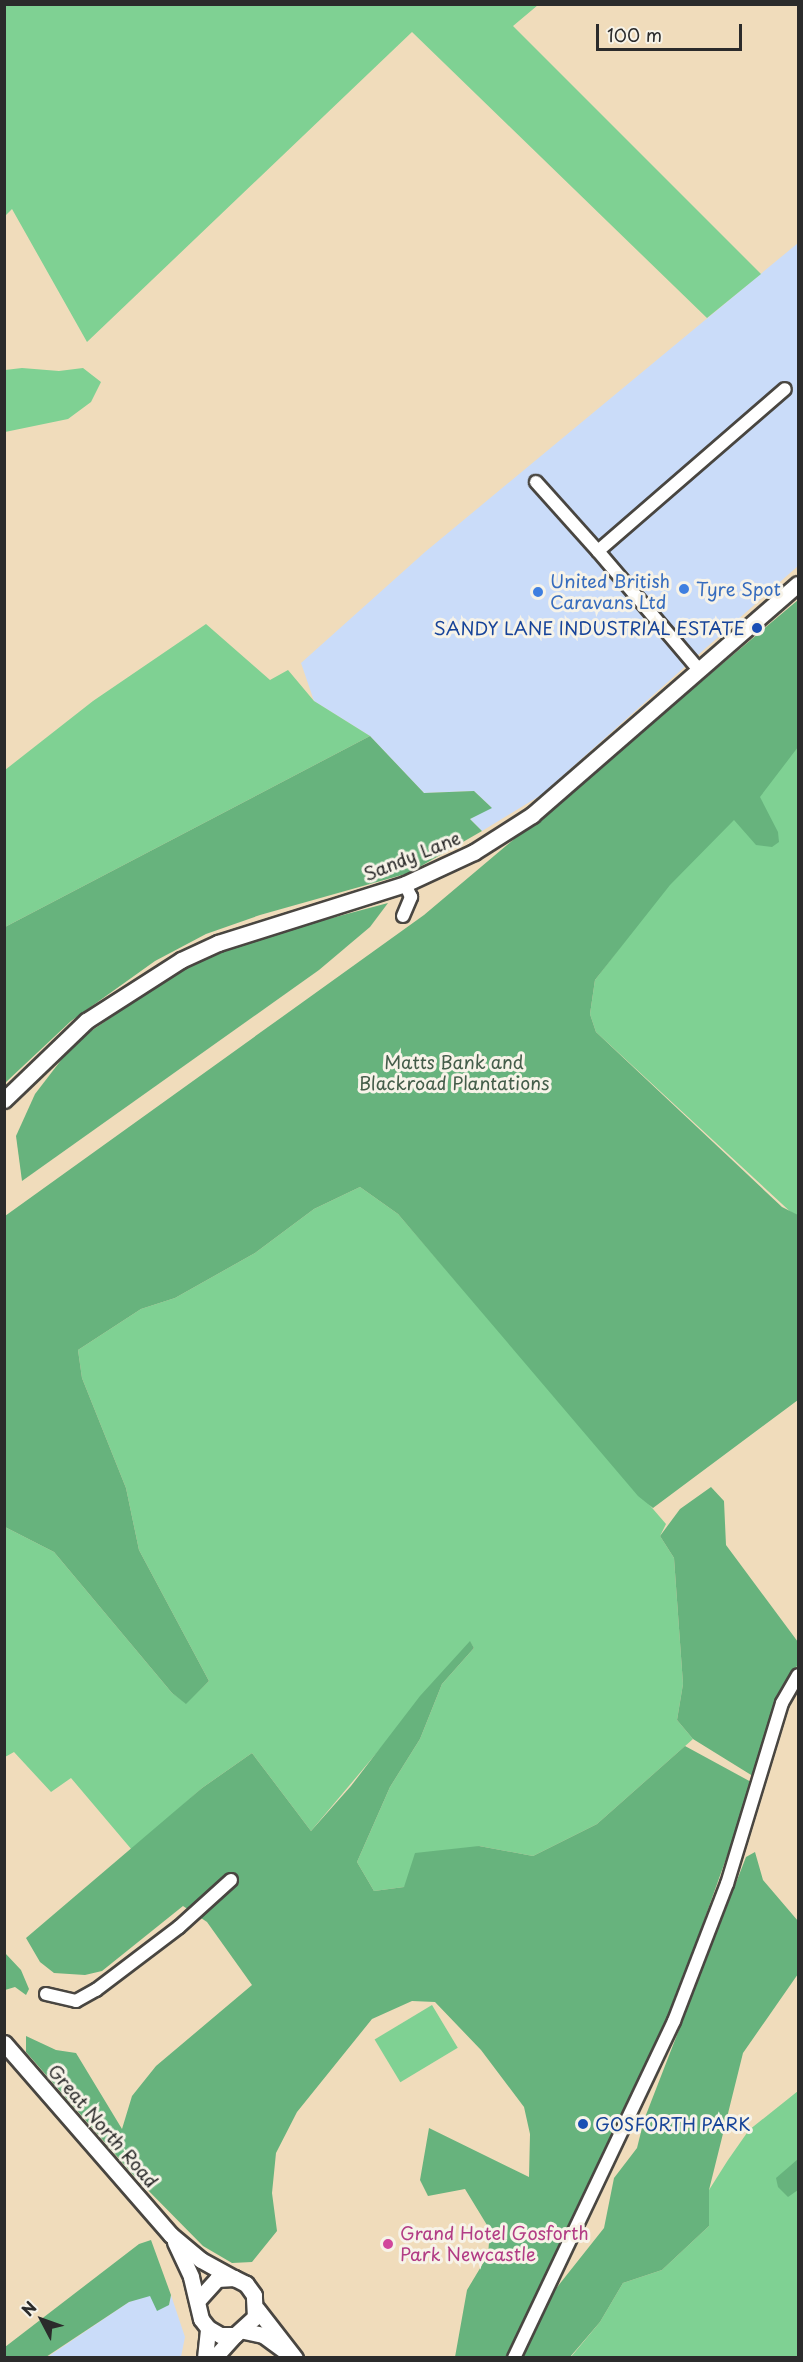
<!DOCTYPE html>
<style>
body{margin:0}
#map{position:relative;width:803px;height:2362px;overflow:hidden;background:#f0dcbb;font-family:"Playpen Sans",sans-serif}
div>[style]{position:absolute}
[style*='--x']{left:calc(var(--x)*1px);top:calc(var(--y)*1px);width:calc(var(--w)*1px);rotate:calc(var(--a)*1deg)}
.built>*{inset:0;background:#cadcf9}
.green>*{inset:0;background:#7fd193;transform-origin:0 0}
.forest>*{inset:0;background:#67b37d}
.roads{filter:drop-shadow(2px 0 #494641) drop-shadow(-2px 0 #494641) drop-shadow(0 2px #494641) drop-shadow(0 -2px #494641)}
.minor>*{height:12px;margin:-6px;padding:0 6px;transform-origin:6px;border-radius:6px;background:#fff}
.major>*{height:15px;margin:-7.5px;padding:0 7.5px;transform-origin:7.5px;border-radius:7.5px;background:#fff}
.dots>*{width:16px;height:16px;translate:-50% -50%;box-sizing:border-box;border:3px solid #f7f3e8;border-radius:50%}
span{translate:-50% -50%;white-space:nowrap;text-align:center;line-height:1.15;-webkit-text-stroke:6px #f7f3e8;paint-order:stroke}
.shop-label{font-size:18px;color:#366cbe}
.left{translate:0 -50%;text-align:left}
.transit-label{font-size:18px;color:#164399}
.right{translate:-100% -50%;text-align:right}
.street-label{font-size:18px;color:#2b2b2b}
.park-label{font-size:18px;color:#445d4a}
.hotel-label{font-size:18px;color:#b23c85}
.frame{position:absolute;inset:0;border:6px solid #2b2b2b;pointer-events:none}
.north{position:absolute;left:12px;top:2290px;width:60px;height:60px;-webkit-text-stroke:4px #f7f3e8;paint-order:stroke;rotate:311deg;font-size:16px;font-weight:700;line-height:24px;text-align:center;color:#2b2b2b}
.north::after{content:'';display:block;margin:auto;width:21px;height:27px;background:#2b2b2b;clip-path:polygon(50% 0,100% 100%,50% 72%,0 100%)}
.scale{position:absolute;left:596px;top:24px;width:146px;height:27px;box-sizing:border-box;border:3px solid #2b2b2b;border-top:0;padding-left:8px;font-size:18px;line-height:21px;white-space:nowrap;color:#2b2b2b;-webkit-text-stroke:4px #f7f3e8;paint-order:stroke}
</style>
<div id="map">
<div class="built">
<div style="clip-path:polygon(798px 243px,798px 566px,541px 795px,482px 831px,470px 819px,491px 807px,474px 791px,424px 793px,370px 736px,314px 701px,301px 663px,425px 552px)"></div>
<div style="clip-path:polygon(150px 2295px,169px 2305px,171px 2295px,185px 2337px,181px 2357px,46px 2358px,129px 2302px)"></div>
</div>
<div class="green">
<div style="clip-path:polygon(5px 5px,538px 5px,513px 26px,761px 274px,707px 318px,412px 32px,87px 342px,12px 209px,5px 216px)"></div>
<div style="clip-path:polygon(22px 368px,59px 371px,83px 368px,101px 382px,91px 402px,68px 419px,5px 432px,5px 370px)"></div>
<div style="clip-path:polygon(206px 624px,270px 680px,288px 670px,314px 701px,370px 736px,5px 927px,5px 770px,93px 701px)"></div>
<div style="clip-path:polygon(798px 686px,798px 1215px,795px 1216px,596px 1032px,590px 1014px,595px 980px,644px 916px)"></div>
<div style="clip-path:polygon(360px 1187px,398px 1214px,666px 1524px,660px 1536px,674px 1558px,683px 1684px,677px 1720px,693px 1739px,597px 1824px,533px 1856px,479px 1846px,404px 1887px,374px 1891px,357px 1862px,390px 1787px,420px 1739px,442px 1684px,474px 1648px,470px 1642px,311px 1831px,252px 1753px,202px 1788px,132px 1850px,71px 1778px,51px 1792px,14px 1752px,5px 1757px,5px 1527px,54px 1552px,172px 1693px,186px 1703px,209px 1681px,139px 1550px,126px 1488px,82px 1378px,78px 1350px,141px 1309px,175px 1298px,255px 1253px,314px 1209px)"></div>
<div style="left:432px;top:2005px;width:50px;height:67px;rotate:59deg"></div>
<div style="clip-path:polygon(798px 2091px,798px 2357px,570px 2358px,600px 2322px,623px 2283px,662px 2270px,709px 2226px,709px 2190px,728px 2160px,749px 2130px)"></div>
</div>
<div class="forest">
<div style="clip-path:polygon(798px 600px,798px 747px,760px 797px,778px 832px,779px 842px,772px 847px,756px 845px,734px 820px,670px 885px,595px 980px,590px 1014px,596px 1032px,782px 1207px,798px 1215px,798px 1400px,653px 1508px,638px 1496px,398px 1214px,360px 1187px,314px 1209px,255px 1253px,175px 1298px,141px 1309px,78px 1350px,82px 1378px,126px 1488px,139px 1550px,209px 1681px,186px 1704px,172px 1693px,54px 1552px,5px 1527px,5px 1216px,424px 915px)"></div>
<div style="clip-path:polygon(370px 736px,424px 793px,474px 791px,492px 808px,470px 819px,482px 831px,409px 873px,260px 915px,206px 934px,155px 961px,71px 1021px,5px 1083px,5px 927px)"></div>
<div style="clip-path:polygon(388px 903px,370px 927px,319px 970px,22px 1181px,16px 1136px,35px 1094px,75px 1042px,182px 969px,246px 941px)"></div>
<div style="clip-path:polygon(711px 1487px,724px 1501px,726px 1545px,798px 1642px,798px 1664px,777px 1703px,756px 1778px,693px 1739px,677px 1720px,683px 1684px,674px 1558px,660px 1536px,680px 1509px)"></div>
<div style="clip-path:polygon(470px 1641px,474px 1648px,442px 1684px,420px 1739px,390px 1787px,357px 1862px,374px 1891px,404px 1887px,415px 1853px,479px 1846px,533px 1856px,597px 1824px,685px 1746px,753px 1783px,670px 2016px,506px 2357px,455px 2357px,467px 2290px,488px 2255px,490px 2230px,465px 2189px,428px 2196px,420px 2180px,429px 2128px,529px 2177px,530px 2134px,524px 2107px,481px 2050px,435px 2002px,412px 2001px,372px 2019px,297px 2112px,276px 2153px,272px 2193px,277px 2231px,252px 2262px,232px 2263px,203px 2246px,135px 2177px,26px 2052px,26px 2036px,56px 2050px,76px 2053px,122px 2129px,132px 2096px,156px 2066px,252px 1985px,207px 1922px,183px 1906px,102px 1971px,85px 1975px,54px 1973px,40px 1962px,26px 1938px,202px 1788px,252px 1753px,311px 1831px,351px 1786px,420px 1696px)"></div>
<div style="clip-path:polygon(755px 1852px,763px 1880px,798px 1921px,798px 1974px,743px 2053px,709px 2190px,709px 2226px,662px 2270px,623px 2283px,600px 2322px,570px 2357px,523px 2357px,554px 2291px,604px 2228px,614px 2178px,637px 2148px,644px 2120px,746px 1857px)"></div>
<div style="clip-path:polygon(5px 1953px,21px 1970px,29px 1989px,26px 1995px,15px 1987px,5px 1990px)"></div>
<div style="clip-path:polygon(798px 2159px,798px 2190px,788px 2197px,778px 2187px,776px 2178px)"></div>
<div style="clip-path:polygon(151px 2240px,171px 2295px,169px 2305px,157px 2311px,150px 2296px,129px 2302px,46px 2357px,5px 2357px,5px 2347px,139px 2244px)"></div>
</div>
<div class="roads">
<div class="minor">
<div style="--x:536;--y:482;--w:93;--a:48.1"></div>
<div style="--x:700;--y:671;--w:157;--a:-130.4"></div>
<div style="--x:598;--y:551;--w:247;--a:-40.9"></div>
<div style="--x:403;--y:916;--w:21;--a:-67"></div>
<div style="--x:411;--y:897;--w:14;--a:-115"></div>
<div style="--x:46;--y:1994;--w:31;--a:13"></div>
<div style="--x:76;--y:2001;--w:23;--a:-29"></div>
<div style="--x:96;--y:1990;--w:104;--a:-37.2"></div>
<div style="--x:179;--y:1927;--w:70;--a:-42.1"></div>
<div style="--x:514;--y:2358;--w:373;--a:-64.6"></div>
<div style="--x:674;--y:2021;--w:147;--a:-68.9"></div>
<div style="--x:727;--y:1884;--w:189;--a:-73.1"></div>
<div style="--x:782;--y:1703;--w:32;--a:-60"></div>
</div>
<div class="major">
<div style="--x:4;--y:1100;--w:114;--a:-43.9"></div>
<div style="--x:86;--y:1021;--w:113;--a:-32.7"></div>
<div style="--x:181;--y:960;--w:41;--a:-24.7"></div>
<div style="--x:218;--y:943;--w:196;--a:-17.5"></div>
<div style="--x:405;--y:884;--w:76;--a:-24.9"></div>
<div style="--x:474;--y:852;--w:69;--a:-32.5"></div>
<div style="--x:532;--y:815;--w:352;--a:-41"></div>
<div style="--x:4;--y:2043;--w:254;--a:49"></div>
<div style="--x:171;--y:2235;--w:39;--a:40"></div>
<div style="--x:201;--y:2260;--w:38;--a:29"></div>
<div style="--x:175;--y:2242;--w:38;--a:65"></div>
<div style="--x:191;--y:2277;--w:43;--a:76.6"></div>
<div style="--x:201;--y:2319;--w:11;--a:52"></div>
<div style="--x:208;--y:2328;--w:14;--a:30"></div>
<div style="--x:220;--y:2335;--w:15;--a:0"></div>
<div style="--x:235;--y:2335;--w:27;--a:-42"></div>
<div style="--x:255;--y:2317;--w:22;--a:-93"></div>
<div style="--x:254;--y:2295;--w:14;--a:-126"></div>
<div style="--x:246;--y:2284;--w:13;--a:-153"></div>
<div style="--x:234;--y:2278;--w:17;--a:177"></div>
<div style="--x:217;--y:2279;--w:27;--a:132"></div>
<div style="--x:257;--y:2309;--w:62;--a:52.2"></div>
<div style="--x:244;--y:2331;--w:19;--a:12"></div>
<div style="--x:263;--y:2335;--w:24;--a:36"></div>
<div style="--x:205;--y:2358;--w:30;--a:-84"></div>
<div style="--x:214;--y:2358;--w:31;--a:-48"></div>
</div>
</div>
<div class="dots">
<div style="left:684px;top:589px;background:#3f7fe0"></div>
<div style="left:538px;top:592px;background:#3f7fe0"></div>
<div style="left:757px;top:628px;background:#1a4fb4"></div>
<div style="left:583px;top:2124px;background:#1a4fb4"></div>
<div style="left:388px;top:2244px;background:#d1479c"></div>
</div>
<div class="shop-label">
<span class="left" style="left:550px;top:592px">United British<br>Caravans Ltd</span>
<span class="left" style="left:696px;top:589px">Tyre Spot</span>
</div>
<div class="transit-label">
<span class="right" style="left:745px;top:628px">SANDY LANE INDUSTRIAL ESTATE</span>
<span class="left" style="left:595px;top:2124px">GOSFORTH PARK</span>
</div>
<div class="street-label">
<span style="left:412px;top:856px;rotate:-22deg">Sandy Lane</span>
<span style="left:103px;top:2126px;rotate:49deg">Great North Road</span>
</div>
<div class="park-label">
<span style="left:454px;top:1073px">Matts Bank and<br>Blackroad Plantations</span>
</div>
<div class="hotel-label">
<span class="left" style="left:400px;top:2244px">Grand Hotel Gosforth<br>Park Newcastle</span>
</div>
<div class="frame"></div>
<div class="north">N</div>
<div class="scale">100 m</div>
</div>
